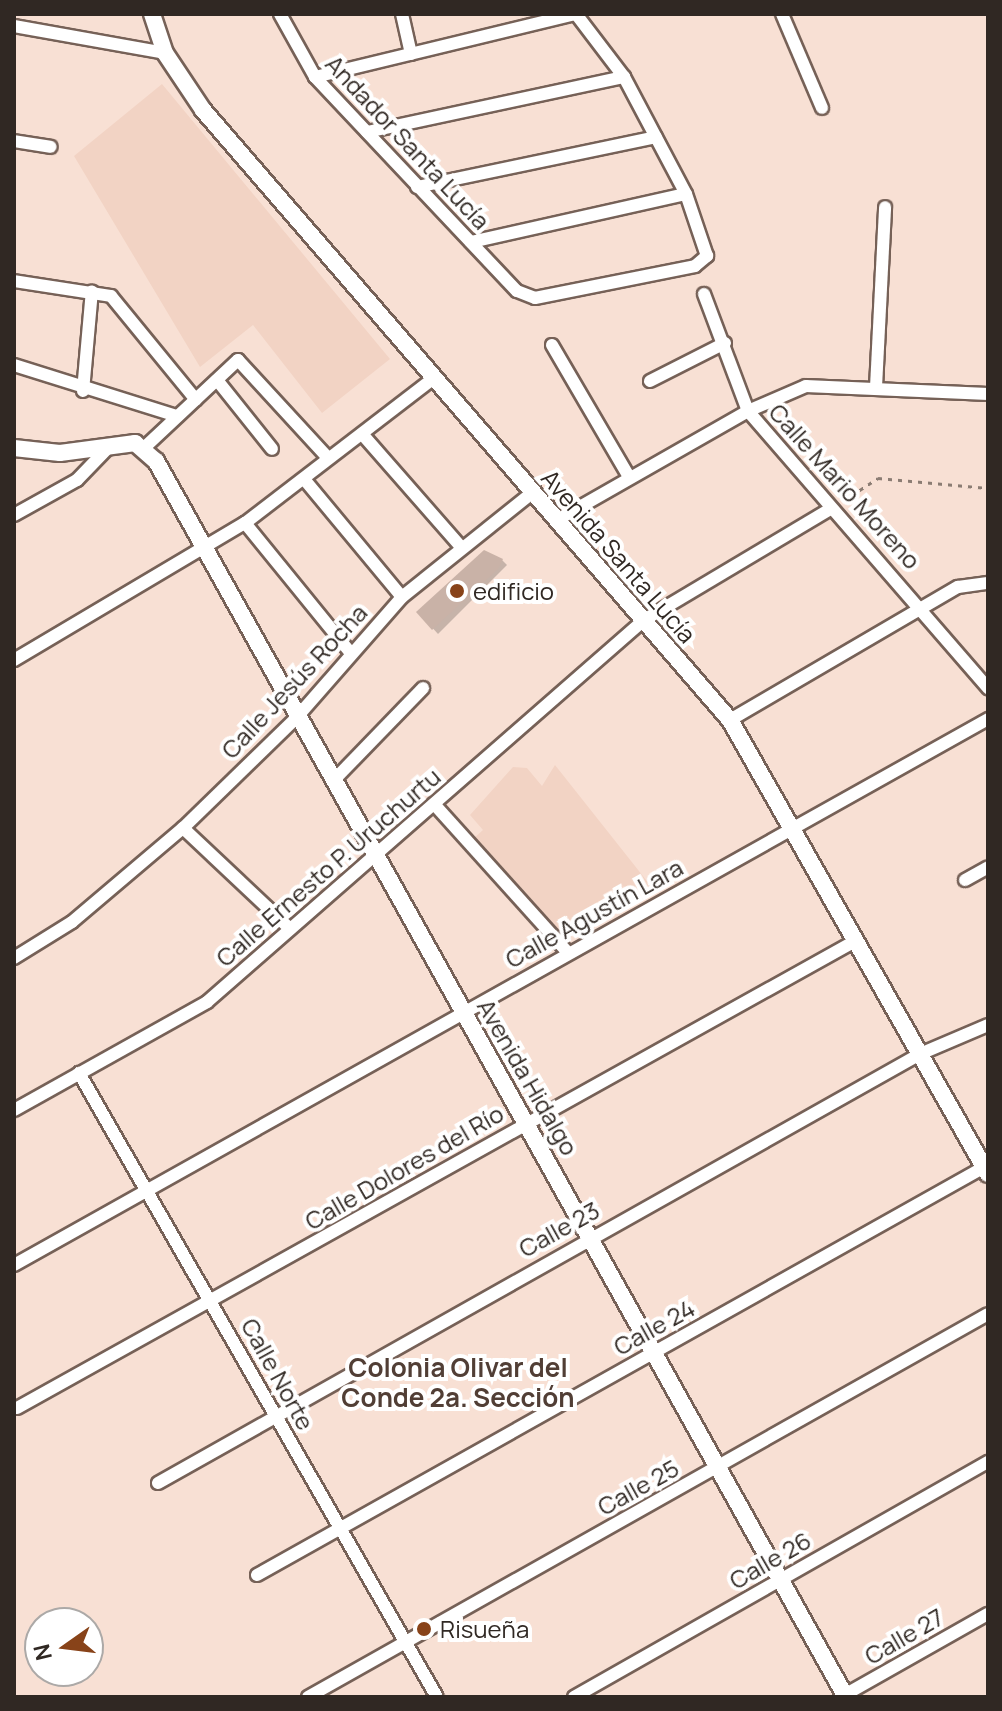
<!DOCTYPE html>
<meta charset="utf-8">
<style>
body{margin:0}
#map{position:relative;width:1002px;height:1711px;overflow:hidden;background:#f8e0d4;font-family:Manrope,sans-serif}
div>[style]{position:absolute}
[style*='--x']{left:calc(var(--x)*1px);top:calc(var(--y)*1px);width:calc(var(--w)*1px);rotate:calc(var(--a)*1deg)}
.built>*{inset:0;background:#f2d3c4}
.shadow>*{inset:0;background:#0003}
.building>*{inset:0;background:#c9b2a7}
.path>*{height:3px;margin-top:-1.5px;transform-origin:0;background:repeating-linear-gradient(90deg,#8b7c73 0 4px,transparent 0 10px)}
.roads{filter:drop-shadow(2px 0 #766157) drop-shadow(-2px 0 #766157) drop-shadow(0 2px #766157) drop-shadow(0 -2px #766157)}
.minor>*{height:12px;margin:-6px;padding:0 6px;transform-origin:6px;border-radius:6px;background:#fff}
.tertiary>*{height:16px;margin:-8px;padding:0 8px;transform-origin:8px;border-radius:8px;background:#fff}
.dots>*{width:22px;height:22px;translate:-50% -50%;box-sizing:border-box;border:4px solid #fff;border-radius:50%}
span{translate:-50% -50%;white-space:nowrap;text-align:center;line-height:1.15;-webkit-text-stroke:8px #fff;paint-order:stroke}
.street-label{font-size:24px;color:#302823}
.poi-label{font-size:24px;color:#302823}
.left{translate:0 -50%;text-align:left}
.neighbourhood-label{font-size:26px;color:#513e35;font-weight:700}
.frame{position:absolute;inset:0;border:16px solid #302823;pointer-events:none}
.north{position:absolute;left:24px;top:1607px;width:80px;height:80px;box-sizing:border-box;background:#fff;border:2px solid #aca9a7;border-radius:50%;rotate:256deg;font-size:22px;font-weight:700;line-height:32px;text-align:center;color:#302823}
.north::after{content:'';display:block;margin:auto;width:28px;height:36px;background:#884319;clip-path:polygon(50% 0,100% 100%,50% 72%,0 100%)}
</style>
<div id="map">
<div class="built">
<div style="clip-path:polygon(162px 84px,390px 359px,322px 413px,253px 325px,200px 367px,74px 156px)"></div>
<div style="clip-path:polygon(555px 765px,654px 890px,636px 898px,624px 886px,585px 929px,578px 922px,558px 937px,473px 839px,483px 830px,470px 815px,513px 767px,527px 768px,542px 786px)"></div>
</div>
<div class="shadow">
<div style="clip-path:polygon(502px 560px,507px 565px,438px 634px,419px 613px)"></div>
</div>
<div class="building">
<div style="clip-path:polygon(484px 550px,503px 559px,498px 569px,432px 630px,416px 612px)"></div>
</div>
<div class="path">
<div style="--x:843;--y:501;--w:42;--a:-33.3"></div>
<div style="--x:878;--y:478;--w:110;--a:5.2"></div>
</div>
<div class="roads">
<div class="minor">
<div style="--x:280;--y:14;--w:72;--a:60.9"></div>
<div style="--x:315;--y:77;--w:294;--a:46.7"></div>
<div style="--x:517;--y:291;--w:19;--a:21"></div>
<div style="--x:535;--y:298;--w:163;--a:-11.3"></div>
<div style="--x:695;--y:266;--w:16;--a:-40"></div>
<div style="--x:707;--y:256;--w:65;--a:-108.7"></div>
<div style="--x:686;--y:194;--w:132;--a:-117.9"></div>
<div style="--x:624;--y:77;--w:79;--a:-127.3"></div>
<div style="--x:402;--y:14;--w:41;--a:77.3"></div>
<div style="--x:782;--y:14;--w:102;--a:66.9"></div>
<div style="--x:14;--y:26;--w:153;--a:10.1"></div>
<div style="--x:315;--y:77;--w:268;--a:-13.6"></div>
<div style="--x:367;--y:132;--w:263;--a:-12.1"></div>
<div style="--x:14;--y:141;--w:37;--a:9"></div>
<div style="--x:417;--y:187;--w:244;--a:-11.8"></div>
<div style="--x:471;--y:242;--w:220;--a:-12.6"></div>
<div style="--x:14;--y:281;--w:98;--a:8.8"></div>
<div style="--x:111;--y:296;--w:134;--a:50.7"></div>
<div style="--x:704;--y:294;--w:125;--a:69.4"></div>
<div style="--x:748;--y:411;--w:367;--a:49.1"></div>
<div style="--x:552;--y:345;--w:153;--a:59.7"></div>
<div style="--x:14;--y:365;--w:171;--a:17.4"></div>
<div style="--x:217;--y:380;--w:88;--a:51.4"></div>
<div style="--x:650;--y:381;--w:84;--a:-26.9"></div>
<div style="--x:876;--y:387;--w:180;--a:-87.1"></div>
<div style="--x:83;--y:391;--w:100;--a:-84.9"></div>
<div style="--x:363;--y:435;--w:149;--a:48.8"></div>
<div style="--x:146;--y:446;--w:126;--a:-43.1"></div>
<div style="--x:238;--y:360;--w:133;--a:47.4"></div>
<div style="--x:304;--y:479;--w:153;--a:50.3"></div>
<div style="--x:14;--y:515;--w:72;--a:-29.1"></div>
<div style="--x:77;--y:480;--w:42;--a:-46"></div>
<div style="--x:557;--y:520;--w:220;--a:-29.7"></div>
<div style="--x:748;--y:411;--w:63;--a:-23.3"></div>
<div style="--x:806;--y:386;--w:182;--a:2.5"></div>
<div style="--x:245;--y:523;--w:165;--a:50.9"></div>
<div style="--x:14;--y:660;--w:269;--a:-30.7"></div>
<div style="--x:245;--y:523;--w:237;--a:-37.5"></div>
<div style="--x:730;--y:720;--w:264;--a:-30.3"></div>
<div style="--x:958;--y:587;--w:30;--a:-8"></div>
<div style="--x:334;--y:780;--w:128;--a:-45.9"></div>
<div style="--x:434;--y:804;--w:200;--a:48"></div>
<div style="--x:183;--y:828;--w:147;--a:43.3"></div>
<div style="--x:965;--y:880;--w:26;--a:-29"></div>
<div style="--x:14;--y:958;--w:68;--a:-31.8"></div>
<div style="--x:72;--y:922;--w:145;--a:-40.3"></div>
<div style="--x:183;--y:828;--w:159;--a:-44.2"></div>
<div style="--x:297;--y:717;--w:159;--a:-48.8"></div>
<div style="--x:402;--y:597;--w:166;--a:-38.7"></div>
<div style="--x:79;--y:1073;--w:719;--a:60.16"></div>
<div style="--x:14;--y:1110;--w:221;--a:-29.2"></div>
<div style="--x:207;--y:1002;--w:580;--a:-41.16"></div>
<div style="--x:644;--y:620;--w:217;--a:-30.8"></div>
<div style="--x:14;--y:1265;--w:1117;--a:-29.27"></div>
<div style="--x:17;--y:1408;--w:959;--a:-29.13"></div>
<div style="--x:158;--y:1483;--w:874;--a:-29.38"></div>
<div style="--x:920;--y:1054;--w:74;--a:-23.1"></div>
<div style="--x:257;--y:1575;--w:838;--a:-29.29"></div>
<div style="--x:308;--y:1697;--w:780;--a:-29.39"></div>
<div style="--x:574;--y:1697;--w:476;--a:-29.6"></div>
<div style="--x:841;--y:1697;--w:169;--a:-29.5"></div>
</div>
<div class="tertiary">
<div style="--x:152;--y:14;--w:41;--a:71.6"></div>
<div style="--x:165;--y:53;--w:69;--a:56.3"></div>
<div style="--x:203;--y:110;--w:806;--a:49.18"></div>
<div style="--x:730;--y:720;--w:522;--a:60.39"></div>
<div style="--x:14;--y:448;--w:46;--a:6.2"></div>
<div style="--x:60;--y:453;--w:76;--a:-7.6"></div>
<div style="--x:135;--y:443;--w:28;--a:41"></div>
<div style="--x:156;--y:461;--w:1416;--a:60.83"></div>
</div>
</div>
<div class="dots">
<div style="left:457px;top:591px;background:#884319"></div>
<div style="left:424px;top:1629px;background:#884319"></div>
</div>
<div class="street-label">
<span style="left:408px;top:142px;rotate:47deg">Andador Santa Lucía</span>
<span style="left:845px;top:486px;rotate:48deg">Calle Mario Moreno</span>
<span style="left:619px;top:556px;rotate:49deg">Avenida Santa Lucía</span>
<span style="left:294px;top:681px;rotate:-47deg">Calle Jesús Rocha</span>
<span style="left:328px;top:867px;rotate:-41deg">Calle Ernesto P. Uruchurtu</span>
<span style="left:594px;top:913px;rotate:-29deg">Calle Agustín Lara</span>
<span style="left:528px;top:1077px;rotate:60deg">Avenida Hidalgo</span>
<span style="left:404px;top:1167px;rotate:-30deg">Calle Dolores del Río</span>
<span style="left:559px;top:1229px;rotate:-29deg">Calle 23</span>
<span style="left:654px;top:1327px;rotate:-29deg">Calle 24</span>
<span style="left:278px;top:1374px;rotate:61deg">Calle Norte</span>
<span style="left:638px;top:1487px;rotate:-29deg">Calle 25</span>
<span style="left:770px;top:1560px;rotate:-30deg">Calle 26</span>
<span style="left:904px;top:1636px;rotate:-30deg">Calle 27</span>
</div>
<div class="poi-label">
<span class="left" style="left:473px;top:591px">edificio</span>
<span class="left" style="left:440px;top:1629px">Risueña</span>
</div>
<div class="neighbourhood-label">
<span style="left:458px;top:1383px">Colonia Olivar del<br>Conde 2a. Sección</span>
</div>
<div class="frame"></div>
<div class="north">N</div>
</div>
